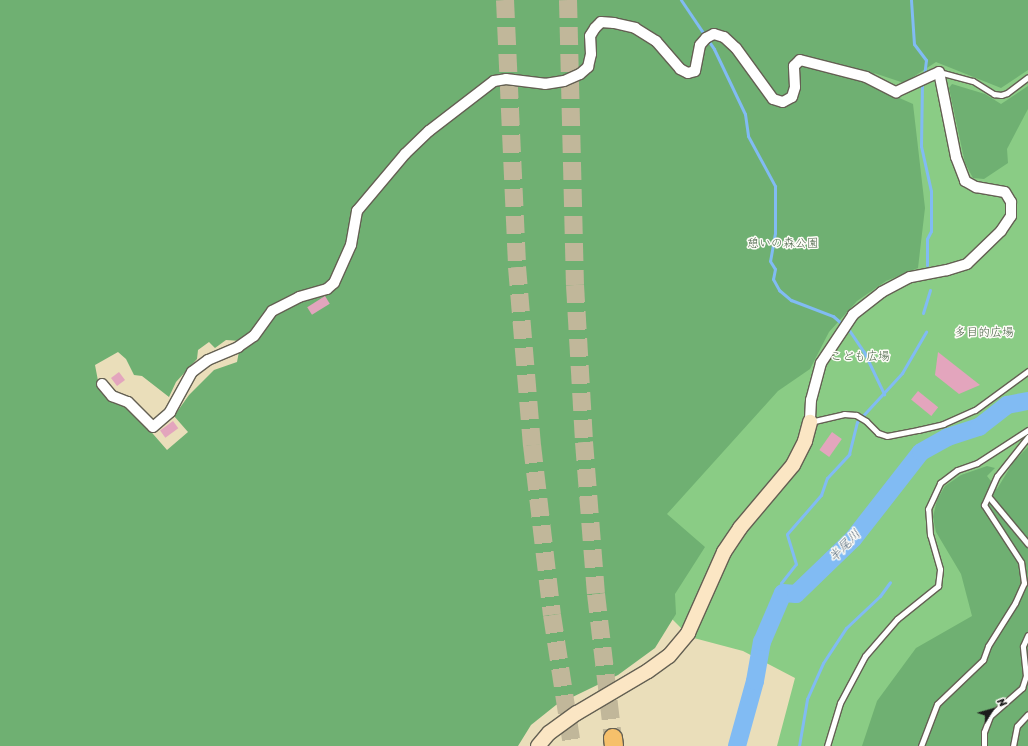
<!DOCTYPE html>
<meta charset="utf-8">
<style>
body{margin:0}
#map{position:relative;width:1028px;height:746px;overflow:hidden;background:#eadeba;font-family:Sriracha,"Klee One",sans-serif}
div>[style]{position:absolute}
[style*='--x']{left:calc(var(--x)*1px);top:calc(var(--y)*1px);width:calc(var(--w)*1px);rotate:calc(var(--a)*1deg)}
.green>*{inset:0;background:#8acc85}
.forest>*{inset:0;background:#6fb072}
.stream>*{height:3px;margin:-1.5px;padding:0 1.5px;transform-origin:1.5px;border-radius:1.5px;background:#81bbf3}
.river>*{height:18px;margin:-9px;padding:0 9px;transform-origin:9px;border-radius:9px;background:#81bbf3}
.building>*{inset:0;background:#e3a5bd;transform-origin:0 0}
.highway-tunnel>*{height:18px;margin-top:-9px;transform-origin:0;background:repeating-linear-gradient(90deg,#c1b79a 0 18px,transparent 0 27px)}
.roads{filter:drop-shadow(1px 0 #646053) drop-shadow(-1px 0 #646053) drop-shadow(0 1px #646053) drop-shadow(0 -1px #646053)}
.lane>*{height:5px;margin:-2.5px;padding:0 2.5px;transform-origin:2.5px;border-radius:2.5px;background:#fff}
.street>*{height:10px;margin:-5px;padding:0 5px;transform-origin:5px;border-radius:5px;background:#fff}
.secondary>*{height:14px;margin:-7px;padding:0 7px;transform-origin:7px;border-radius:7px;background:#fbe6c4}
.highway>*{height:18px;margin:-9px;padding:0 9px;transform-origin:9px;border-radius:9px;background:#f6c06b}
span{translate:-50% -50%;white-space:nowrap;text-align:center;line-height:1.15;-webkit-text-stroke:3px #fdfcf7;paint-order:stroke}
.park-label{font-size:12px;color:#486246}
.water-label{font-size:13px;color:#445c72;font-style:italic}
.north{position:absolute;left:972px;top:690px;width:40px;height:40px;-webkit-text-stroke:3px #fdfcf7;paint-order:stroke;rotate:53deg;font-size:11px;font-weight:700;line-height:16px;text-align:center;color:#1c1c1c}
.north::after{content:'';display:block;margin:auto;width:14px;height:18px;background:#1c1c1c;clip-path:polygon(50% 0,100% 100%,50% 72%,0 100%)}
</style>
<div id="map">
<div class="green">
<div style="clip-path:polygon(1028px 0,1028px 746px,777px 746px,795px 678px,743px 651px,690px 637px,670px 617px,358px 158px)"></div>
</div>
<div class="forest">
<div style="clip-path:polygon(evenodd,0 0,1028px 0,1028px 70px,1001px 88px,936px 62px,904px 83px,874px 73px,888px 93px,913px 104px,925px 208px,918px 268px,886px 281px,857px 301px,829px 332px,810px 369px,778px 391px,667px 514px,705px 547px,675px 594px,676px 614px,655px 648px,618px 675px,556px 705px,531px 725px,518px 746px,0 746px,0 0,226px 340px,241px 341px,237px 362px,214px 370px,189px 395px,174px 416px,188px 432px,167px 450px,126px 403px,99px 386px,95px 365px,118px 352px,126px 359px,134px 375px,142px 376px,169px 397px,176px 382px,197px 359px,198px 350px,209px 342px,215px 348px,226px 340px)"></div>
<div style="clip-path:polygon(952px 84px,985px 94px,1001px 104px,1028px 86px,1028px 109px,1007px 149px,1008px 163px,984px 179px,973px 178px,965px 163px,949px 88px)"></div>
<div style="clip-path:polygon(1028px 447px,1028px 746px,862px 746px,877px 701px,916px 648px,972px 616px,961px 574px,936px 532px,933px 517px,937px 500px,945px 486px,961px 475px,987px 466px,995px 468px,987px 476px,997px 489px,1014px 461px)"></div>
</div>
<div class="stream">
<div style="--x:681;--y:0;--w:59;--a:56"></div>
<div style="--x:714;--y:49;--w:72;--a:64.5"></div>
<div style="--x:745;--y:114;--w:22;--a:82"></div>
<div style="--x:748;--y:136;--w:57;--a:61.6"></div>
<div style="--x:775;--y:186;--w:47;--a:90"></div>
<div style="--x:775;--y:233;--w:28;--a:100"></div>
<div style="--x:770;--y:261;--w:9;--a:58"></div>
<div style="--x:775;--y:269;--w:10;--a:101"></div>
<div style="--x:773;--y:279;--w:13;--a:61"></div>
<div style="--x:779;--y:290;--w:16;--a:40"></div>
<div style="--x:791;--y:300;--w:45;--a:20.9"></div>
<div style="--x:833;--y:316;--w:21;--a:41"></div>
<div style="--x:849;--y:330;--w:27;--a:56"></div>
<div style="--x:864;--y:352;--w:47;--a:64.5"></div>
<div style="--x:911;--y:0;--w:44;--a:86.1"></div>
<div style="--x:914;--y:44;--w:20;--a:53"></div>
<div style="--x:926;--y:60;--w:16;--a:97"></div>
<div style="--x:922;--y:83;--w:63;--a:90.9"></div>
<div style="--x:921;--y:146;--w:46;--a:77.5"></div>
<div style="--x:931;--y:191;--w:40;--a:90"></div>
<div style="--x:931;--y:231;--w:9;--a:117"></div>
<div style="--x:927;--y:239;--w:26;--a:90"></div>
<div style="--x:923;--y:313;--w:24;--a:-73"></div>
<div style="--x:783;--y:593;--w:10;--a:-101"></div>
<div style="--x:781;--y:583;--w:24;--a:-52"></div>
<div style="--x:796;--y:564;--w:31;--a:-107"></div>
<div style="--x:787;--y:534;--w:52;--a:-48.9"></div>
<div style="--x:821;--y:495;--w:18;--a:-71"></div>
<div style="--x:827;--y:478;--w:33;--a:-47"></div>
<div style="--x:849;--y:454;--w:33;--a:-76"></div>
<div style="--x:857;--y:422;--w:67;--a:-47.4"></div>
<div style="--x:902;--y:373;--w:48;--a:-59.7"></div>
<div style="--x:799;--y:746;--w:48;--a:-80.3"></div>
<div style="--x:807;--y:699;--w:39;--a:-66"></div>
<div style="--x:823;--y:663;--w:42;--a:-56.7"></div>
<div style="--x:846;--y:628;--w:47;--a:-43.3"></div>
<div style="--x:880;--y:596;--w:17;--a:-54"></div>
</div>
<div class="river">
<div style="--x:737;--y:746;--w:67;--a:-74.5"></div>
<div style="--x:755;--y:681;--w:40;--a:-80"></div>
<div style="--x:762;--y:642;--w:53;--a:-66.8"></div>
<div style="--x:783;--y:593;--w:13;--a:4"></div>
<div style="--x:796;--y:594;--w:79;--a:-44"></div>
<div style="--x:853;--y:539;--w:110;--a:-52"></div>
<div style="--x:921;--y:452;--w:31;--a:-29"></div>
<div style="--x:948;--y:437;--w:33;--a:-18"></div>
<div style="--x:979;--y:427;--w:36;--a:-38"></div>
<div style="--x:1007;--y:405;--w:21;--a:-11"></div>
</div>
<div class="building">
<div style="left:325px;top:296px;width:9px;height:21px;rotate:58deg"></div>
<div style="clip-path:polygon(938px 352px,980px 385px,959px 394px,935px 375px)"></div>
<div style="left:119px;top:372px;width:10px;height:10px;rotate:53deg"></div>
<div style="left:918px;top:391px;width:26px;height:11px;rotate:39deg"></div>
<div style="left:173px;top:421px;width:9px;height:16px;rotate:54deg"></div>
<div style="left:832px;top:432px;width:12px;height:22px;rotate:35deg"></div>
</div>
<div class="highway-tunnel">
<div style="--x:505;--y:0;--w:267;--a:87.4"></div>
<div style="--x:517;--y:267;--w:179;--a:85.2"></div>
<div style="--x:532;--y:445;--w:171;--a:83.3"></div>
<div style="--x:552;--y:615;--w:133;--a:81.3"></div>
<div style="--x:568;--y:0;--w:285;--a:88.6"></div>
<div style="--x:575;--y:285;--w:157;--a:86.7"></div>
<div style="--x:584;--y:442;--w:152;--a:85.5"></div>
<div style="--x:596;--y:594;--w:145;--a:83.3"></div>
</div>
<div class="roads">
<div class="lane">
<div style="--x:939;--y:72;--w:35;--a:15"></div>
<div style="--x:973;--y:81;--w:25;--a:32"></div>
<div style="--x:994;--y:94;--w:7;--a:8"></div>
<div style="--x:1001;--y:95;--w:6;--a:-18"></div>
<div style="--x:1007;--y:93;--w:26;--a:-37"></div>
<div style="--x:810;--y:422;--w:35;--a:-13"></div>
<div style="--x:844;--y:414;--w:12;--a:5"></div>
<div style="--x:856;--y:415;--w:12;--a:31"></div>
<div style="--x:866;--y:421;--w:17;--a:45"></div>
<div style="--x:878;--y:433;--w:9;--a:18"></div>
<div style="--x:887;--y:436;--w:32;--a:-11"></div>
<div style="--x:918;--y:430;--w:26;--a:-13"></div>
<div style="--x:943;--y:424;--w:35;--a:-24"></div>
<div style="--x:975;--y:410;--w:66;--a:-36.3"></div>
<div style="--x:989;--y:497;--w:61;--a:50.3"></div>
<div style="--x:827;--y:746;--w:45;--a:-73.2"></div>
<div style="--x:840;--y:703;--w:53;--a:-62"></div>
<div style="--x:865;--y:656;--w:49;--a:-49.1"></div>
<div style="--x:897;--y:619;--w:53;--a:-38.8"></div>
<div style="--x:938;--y:586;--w:17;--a:-83"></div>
<div style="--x:940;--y:569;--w:35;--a:-106"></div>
<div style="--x:930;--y:535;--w:26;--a:-94"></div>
<div style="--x:928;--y:509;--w:29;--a:-65"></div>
<div style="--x:940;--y:483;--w:21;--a:-37"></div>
<div style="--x:957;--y:470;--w:21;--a:-19"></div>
<div style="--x:977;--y:463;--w:61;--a:-32.9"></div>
<div style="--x:921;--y:746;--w:45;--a:-69.1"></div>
<div style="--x:937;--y:704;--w:64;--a:-43.7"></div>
<div style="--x:983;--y:660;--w:15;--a:-70"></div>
<div style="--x:988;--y:646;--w:51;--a:-57.9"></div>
<div style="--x:1015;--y:603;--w:22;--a:-66"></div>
<div style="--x:1024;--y:583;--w:21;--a:-98"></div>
<div style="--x:1021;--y:562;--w:68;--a:-123"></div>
<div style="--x:984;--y:505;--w:32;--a:-66"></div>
<div style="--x:997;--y:476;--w:50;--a:-51.5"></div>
<div style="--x:984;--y:746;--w:14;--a:-90"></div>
<div style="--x:984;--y:732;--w:17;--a:-69"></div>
<div style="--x:990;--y:716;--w:43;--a:-41.2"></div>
<div style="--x:1022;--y:688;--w:13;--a:-72"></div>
<div style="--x:1026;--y:676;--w:30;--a:-96"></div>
<div style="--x:1023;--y:646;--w:12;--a:-66"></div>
<div style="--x:1013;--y:746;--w:20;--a:-79"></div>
<div style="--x:1017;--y:726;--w:16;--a:-47"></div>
</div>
<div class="street">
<div style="--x:102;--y:384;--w:16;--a:50"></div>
<div style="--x:112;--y:396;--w:17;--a:21"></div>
<div style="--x:128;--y:402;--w:35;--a:45"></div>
<div style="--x:153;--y:427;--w:23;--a:-41"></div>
<div style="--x:170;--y:412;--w:46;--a:-61.2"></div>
<div style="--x:192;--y:372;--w:20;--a:-37"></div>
<div style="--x:208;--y:360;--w:33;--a:-23"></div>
<div style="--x:238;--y:347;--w:19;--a:-35"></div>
<div style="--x:254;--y:336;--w:31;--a:-54"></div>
<div style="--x:272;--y:311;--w:30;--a:-27"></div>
<div style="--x:299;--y:297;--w:29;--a:-16"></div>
<div style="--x:327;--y:289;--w:9;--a:-41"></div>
<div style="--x:334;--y:283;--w:42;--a:-65.9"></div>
<div style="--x:351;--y:245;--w:35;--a:-80"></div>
<div style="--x:357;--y:211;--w:75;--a:-49.9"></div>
<div style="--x:405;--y:154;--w:33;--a:-44"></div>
<div style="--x:429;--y:131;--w:82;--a:-37.6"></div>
<div style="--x:494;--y:81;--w:12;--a:-9"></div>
<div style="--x:506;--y:79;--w:39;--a:7"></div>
<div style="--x:545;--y:84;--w:19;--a:-9"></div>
<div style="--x:564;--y:81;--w:17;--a:-24"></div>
<div style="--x:580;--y:74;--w:11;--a:-41"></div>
<div style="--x:588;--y:67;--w:13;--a:-77"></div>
<div style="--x:591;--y:54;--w:18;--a:-93"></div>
<div style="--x:590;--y:36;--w:9;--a:-58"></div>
<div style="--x:595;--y:28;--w:8;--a:-45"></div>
<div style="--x:601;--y:22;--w:13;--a:4"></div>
<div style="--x:614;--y:23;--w:22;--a:13"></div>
<div style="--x:635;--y:28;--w:25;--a:32"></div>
<div style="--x:656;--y:41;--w:37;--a:49"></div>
<div style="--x:680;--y:69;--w:9;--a:27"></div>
<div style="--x:688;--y:73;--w:7;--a:-16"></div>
<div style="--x:695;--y:71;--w:26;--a:-79"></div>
<div style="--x:700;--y:45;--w:9;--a:-49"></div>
<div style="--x:706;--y:38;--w:9;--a:-27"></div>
<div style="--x:714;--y:34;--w:10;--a:17"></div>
<div style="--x:724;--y:37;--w:16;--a:43"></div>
<div style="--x:736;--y:48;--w:63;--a:54"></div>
<div style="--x:773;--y:99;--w:10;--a:17"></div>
<div style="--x:783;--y:102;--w:10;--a:-29"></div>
<div style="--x:792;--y:97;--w:10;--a:-73"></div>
<div style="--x:795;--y:87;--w:21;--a:-93"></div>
<div style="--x:794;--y:66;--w:8;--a:-45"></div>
<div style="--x:800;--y:60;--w:68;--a:14.4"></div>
<div style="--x:866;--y:77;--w:34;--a:27"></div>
<div style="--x:896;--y:92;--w:47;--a:-24.9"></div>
<div style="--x:939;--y:72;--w:87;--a:78.7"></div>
<div style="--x:956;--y:157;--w:26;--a:69"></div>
<div style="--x:965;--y:181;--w:13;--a:29"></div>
<div style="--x:976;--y:187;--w:29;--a:10"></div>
<div style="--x:1005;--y:192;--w:12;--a:59"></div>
<div style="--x:1011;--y:202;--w:14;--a:90"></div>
<div style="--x:1011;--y:216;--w:18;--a:124"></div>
<div style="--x:1001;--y:231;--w:47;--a:135.9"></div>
<div style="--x:967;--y:264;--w:21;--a:163"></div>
<div style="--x:947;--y:270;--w:38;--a:169"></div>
<div style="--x:910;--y:277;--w:32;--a:152"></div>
<div style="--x:882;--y:292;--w:37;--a:142"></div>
<div style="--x:853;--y:315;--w:58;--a:123.7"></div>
<div style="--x:821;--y:363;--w:38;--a:105"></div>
<div style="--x:811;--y:400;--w:22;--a:93"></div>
</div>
<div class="secondary">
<div style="--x:538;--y:746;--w:17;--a:-50"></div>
<div style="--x:549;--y:733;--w:34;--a:-36"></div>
<div style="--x:577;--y:713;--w:82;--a:-30.6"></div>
<div style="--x:648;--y:671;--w:26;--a:-36"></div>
<div style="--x:669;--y:656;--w:30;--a:-50"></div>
<div style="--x:688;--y:633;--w:89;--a:-66"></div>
<div style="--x:724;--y:552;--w:29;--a:-56"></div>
<div style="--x:740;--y:528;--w:82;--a:-49.9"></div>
<div style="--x:793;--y:465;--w:27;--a:-63"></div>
<div style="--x:805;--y:441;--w:20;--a:-75"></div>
</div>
<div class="highway">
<div style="--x:613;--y:738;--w:8;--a:83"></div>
</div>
</div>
<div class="park-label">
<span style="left:783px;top:244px">憩いの森公園</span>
<span style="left:984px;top:333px">多目的広場</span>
<span style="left:860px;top:357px">こども広場</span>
</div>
<div class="water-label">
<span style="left:845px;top:546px;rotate:-46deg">半尾川</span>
</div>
<div class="north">N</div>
</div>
